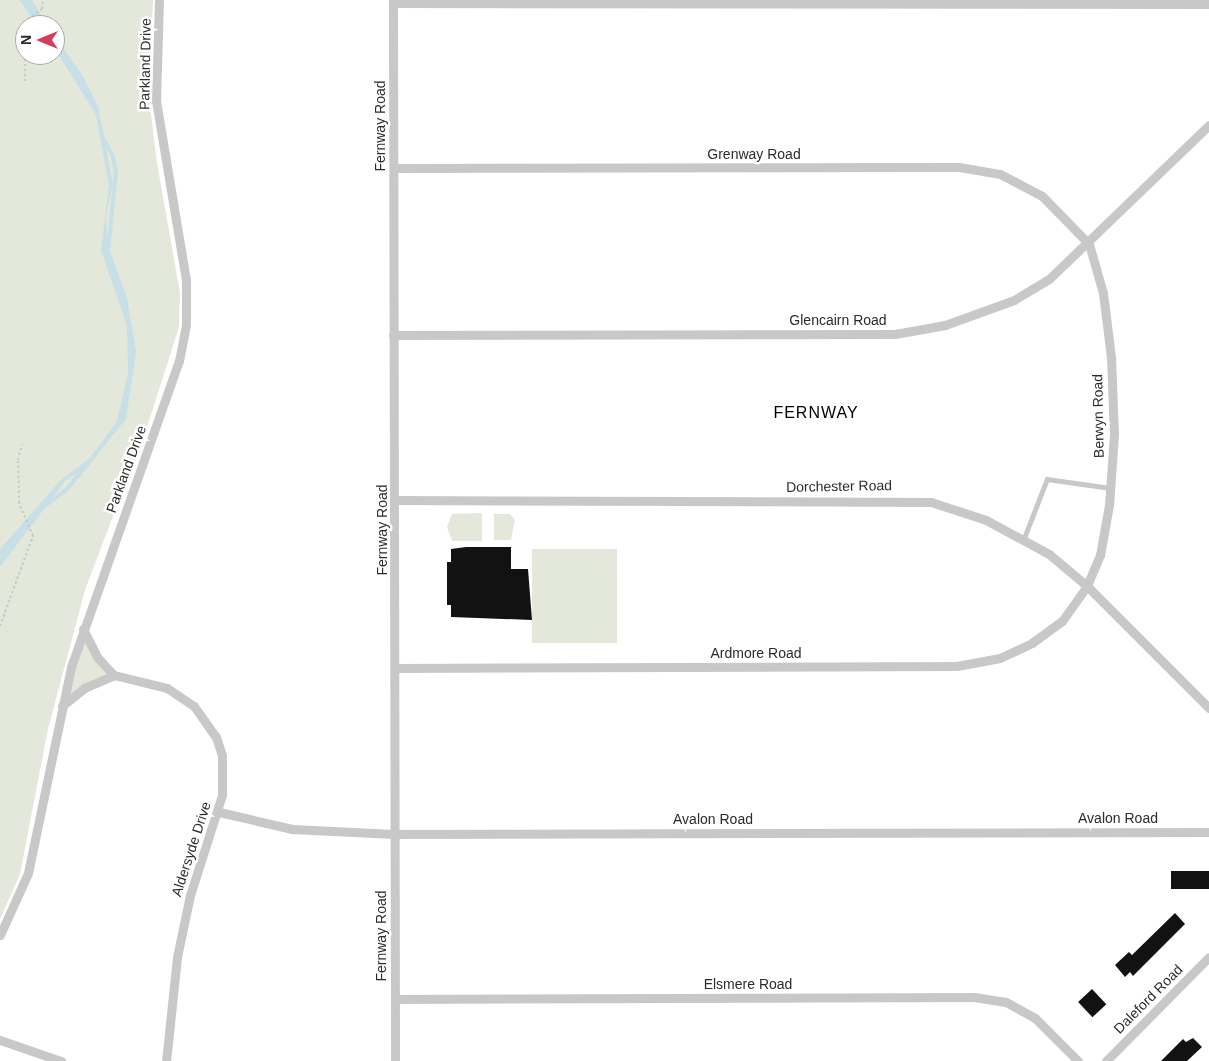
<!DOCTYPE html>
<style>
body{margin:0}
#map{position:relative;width:1209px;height:1061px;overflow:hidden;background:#fff;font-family:Arial,sans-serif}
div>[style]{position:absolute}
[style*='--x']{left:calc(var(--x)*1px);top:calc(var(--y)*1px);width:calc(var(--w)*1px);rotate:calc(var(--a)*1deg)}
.green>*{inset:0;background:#e3e8da;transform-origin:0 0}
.water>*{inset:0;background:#c7dfe7}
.stream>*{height:4px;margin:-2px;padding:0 2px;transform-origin:2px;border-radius:2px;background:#c7dfe7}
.building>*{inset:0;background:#121212;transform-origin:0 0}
.path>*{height:2px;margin-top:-1px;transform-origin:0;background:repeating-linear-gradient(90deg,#c8c8c8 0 2.5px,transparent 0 5px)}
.service>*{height:4.5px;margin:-2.25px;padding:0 2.25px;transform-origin:2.25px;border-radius:2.25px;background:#c8c8c8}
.minor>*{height:9px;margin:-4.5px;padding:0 4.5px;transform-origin:4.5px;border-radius:4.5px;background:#c8c8c8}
span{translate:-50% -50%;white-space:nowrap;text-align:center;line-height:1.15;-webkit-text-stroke:5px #fff;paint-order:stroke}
.street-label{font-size:14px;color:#2b2b2b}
.quarter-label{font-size:16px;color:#000;letter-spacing:1px}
.north{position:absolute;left:15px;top:15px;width:50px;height:50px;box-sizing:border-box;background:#fff;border:1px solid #aaa;border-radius:50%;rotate:270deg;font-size:14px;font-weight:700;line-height:20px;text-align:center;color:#2b2b2b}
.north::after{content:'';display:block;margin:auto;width:18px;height:22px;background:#d53b5a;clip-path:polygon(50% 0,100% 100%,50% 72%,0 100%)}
</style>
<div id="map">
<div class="green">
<div style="clip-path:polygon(evenodd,0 0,153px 0,149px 97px,157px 163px,180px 293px,179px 327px,148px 424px,85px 590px,48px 729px,20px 874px,0 919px,0 0,25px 25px,55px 25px,55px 55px,25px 55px,25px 25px)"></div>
<div style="clip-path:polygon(482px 513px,482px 541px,452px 541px,447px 527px,452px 514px)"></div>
<div style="clip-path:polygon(494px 514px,510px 514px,515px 520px,511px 540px,494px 540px)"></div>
<div style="left:532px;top:549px;width:85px;height:94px"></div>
<div style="clip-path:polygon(83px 628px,88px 643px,114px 675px,62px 706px)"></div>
</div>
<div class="water">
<div style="clip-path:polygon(20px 0,32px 0,47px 25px,36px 25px)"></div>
<div style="clip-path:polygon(55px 37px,81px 73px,98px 106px,113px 185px,106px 214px,108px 246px,127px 298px,136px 351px,126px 419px,87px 467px,66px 480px,0 567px,0 549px,61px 480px,90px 458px,117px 421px,128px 374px,127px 326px,101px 250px,109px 185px,96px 115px,55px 49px)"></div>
</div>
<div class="stream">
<div style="--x:103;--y:138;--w:18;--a:61"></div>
<div style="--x:112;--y:154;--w:18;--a:77"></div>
<div style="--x:116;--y:172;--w:80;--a:95.7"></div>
<div style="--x:46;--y:505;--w:26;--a:-37"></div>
<div style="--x:67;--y:489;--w:44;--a:-50.5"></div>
</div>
<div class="building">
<div style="clip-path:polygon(466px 547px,511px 547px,511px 569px,528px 569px,532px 620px,451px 617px,451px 605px,447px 605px,447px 562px,451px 562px,451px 549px)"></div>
<div style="left:1171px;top:871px;width:38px;height:18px"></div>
<div style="clip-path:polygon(1175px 913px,1185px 924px,1133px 976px,1130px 972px,1125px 977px,1115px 965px,1129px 952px,1132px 955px)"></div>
<div style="left:1092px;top:989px;width:21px;height:19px;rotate:47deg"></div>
<div style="clip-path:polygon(1193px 1038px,1202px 1047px,1187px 1061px,1161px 1061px,1183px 1039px,1186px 1042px)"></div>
</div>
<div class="path">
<div style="--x:27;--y:25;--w:6;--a:-81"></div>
<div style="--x:28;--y:19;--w:17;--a:-36"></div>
<div style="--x:42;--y:9;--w:9;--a:-84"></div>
<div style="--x:25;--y:81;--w:41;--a:-90"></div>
<div style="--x:0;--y:626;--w:96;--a:-69.9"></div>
<div style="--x:33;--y:536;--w:36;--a:-113"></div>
<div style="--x:19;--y:503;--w:43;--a:-91.3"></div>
<div style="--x:18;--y:460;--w:16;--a:-76"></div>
</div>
<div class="service">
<div style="--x:1024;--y:538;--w:63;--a:-68.7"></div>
<div style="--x:1047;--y:479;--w:64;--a:8.1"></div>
</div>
<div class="minor">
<div style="--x:393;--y:0;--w:1061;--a:89.89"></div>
<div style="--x:393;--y:3;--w:816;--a:0.07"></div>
<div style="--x:394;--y:168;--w:565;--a:-0.1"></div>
<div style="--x:959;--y:167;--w:42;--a:9.7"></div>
<div style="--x:1000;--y:174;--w:47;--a:27.6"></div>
<div style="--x:1042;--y:196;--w:67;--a:45.6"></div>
<div style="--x:1089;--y:244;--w:51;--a:74.1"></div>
<div style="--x:1103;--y:293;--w:64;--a:82.9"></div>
<div style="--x:1111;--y:357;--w:77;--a:87.8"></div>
<div style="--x:1114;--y:434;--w:71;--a:94"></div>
<div style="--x:1109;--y:505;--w:51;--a:100.2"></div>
<div style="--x:1100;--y:555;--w:34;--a:113"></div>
<div style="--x:1087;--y:586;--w:43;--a:125.5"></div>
<div style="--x:1062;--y:621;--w:37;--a:144"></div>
<div style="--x:1032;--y:643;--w:35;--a:155"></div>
<div style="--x:1000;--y:658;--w:44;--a:169.5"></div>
<div style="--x:957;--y:666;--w:561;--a:179.8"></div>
<div style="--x:393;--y:335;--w:502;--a:-0.11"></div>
<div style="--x:895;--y:334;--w:51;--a:-10.2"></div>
<div style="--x:945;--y:325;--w:73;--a:-19.9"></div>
<div style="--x:1014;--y:300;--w:41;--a:-31"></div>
<div style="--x:1049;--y:279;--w:222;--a:-43.9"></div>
<div style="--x:396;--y:500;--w:535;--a:0.21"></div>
<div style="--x:931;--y:502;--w:58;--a:18.1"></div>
<div style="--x:986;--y:520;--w:72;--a:28.4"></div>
<div style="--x:1049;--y:554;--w:50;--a:40.1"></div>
<div style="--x:1087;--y:586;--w:173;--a:45"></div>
<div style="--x:83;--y:629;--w:31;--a:63"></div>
<div style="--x:97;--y:657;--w:25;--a:47"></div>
<div style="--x:114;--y:675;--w:55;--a:13.8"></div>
<div style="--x:167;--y:688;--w:32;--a:34"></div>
<div style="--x:194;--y:706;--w:38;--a:55"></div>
<div style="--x:216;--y:737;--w:19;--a:72"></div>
<div style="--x:222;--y:755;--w:40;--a:90"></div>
<div style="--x:222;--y:795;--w:105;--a:107.7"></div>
<div style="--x:190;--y:895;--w:63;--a:101.8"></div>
<div style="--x:177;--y:957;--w:105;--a:96"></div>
<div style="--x:62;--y:706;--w:28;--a:-39"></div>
<div style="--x:84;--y:688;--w:33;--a:-23"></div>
<div style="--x:219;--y:812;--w:75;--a:13.1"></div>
<div style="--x:292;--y:829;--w:102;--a:2.8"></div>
<div style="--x:394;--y:834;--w:815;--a:-0.14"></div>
<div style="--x:0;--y:935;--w:68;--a:-65.7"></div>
<div style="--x:28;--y:873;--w:210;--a:-78.2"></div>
<div style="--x:71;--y:667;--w:324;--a:-70.6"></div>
<div style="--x:179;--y:361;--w:37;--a:-79"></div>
<div style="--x:186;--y:325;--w:45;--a:-90"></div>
<div style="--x:186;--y:280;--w:181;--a:-99.5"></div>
<div style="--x:156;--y:101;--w:101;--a:-88.3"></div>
<div style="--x:395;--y:999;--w:579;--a:-0.2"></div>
<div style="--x:974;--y:997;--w:32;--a:9"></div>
<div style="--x:1006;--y:1002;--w:33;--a:29"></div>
<div style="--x:1035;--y:1018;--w:61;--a:45"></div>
<div style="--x:0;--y:1040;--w:65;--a:19"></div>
<div style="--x:1106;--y:1061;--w:146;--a:-45.3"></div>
</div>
<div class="street-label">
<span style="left:145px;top:64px;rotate:-89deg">Parkland Drive</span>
<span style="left:380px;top:126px;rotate:-90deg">Fernway Road</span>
<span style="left:754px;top:154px">Grenway Road</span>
<span style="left:838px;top:320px">Glencairn Road</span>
<span style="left:1098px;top:416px;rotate:-91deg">Berwyn Road</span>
<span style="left:126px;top:469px;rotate:-70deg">Parkland Drive</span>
<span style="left:839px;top:486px;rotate:-1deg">Dorchester Road</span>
<span style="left:382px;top:530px;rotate:-90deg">Fernway Road</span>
<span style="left:756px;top:653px">Ardmore Road</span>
<span style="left:1118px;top:818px">Avalon Road</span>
<span style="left:713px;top:819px">Avalon Road</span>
<span style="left:191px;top:849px;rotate:-72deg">Aldersyde Drive</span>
<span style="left:381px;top:936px;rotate:-90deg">Fernway Road</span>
<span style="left:748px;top:984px">Elsmere Road</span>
<span style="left:1148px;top:999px;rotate:-45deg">Daleford Road</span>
</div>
<div class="quarter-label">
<span style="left:816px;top:413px">FERNWAY</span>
</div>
<div class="north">N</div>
</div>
